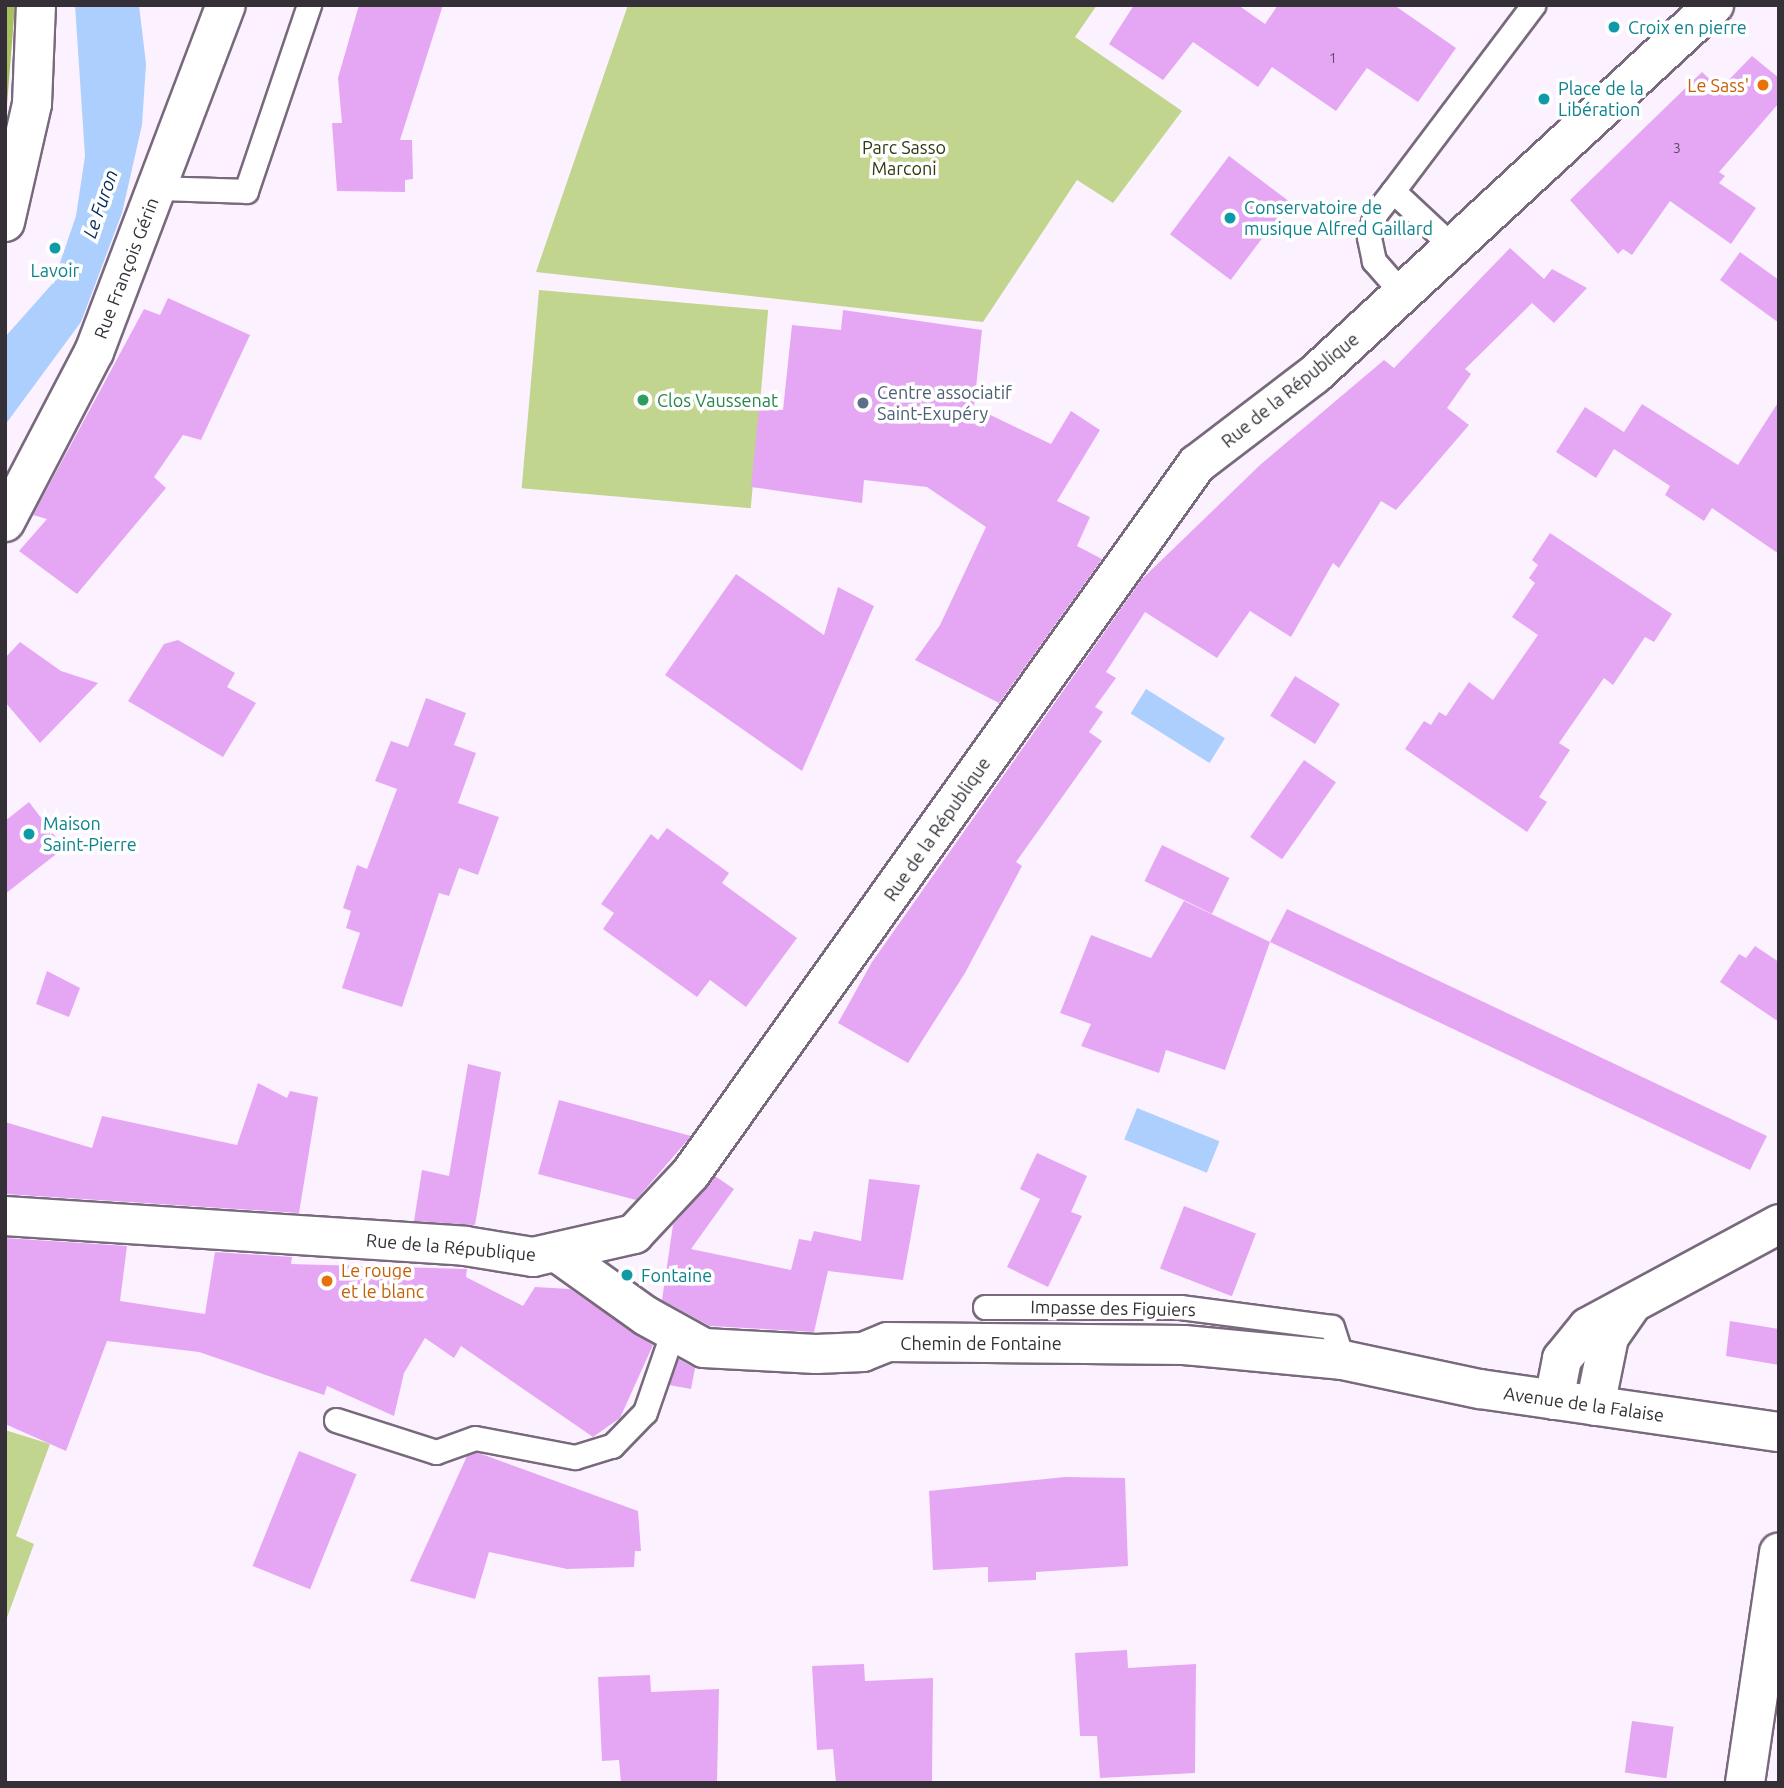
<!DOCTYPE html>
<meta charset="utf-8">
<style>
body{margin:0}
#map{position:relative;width:1784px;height:1788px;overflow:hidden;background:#fcf2ff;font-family:Ubuntu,sans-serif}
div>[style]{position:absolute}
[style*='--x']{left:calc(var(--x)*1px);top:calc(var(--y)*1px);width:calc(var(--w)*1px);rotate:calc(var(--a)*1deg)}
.green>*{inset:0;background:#c1d58e;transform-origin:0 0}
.forest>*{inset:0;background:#a8c060}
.water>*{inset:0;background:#accffe;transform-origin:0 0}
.building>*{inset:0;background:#e5a7f4;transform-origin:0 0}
.roads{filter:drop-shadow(2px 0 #786a7c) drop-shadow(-2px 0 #786a7c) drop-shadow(0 2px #786a7c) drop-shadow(0 -2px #786a7c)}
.lane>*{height:23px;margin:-11.5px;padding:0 11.5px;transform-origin:11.5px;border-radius:11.5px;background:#fff}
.street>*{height:38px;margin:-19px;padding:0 19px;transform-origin:19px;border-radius:19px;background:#fff}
.dots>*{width:19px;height:19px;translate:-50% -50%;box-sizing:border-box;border:4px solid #fff;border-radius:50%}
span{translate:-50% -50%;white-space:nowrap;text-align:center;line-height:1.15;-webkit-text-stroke:7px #fff;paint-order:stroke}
.number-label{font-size:14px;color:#614d66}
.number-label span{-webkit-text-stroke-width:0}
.culture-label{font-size:18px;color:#0d838f}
.left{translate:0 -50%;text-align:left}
.food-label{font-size:18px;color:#c56008}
.right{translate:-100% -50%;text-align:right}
.park-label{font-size:18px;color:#303911}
.street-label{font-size:18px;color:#352f37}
.service-label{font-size:18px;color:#4e5e75}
.leisure-label{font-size:18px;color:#27864d}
.water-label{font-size:19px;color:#052d5c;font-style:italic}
.frame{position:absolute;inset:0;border:7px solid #352f37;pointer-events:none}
</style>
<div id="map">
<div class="green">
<div style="clip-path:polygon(628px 5px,1097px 5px,1075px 37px,1182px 111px,1113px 203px,1077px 180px,983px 322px,536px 272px)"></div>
<div style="left:539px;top:290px;width:230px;height:199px;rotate:5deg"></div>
<div style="clip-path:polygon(5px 1430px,50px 1444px,16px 1536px,34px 1544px,5px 1623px)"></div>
</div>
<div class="forest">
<div style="clip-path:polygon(5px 5px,15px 5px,5px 130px)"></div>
</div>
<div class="water">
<div style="clip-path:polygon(75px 5px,139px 5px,146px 64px,142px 125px,122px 213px,81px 322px,5px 425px,5px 337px,53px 283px,76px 216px,85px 156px)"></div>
<div style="left:1146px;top:689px;width:93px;height:29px;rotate:32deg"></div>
<div style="left:1137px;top:1108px;width:89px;height:34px;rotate:22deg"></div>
</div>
<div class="building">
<div style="clip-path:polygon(359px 5px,443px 5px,400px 140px,412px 140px,413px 179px,405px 180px,405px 192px,337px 191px,332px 123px,342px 123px,338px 78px)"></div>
<div style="clip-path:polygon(1134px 5px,1238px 5px,1265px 24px,1278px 5px,1394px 5px,1456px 48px,1418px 102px,1367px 68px,1336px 111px,1272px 67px,1258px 87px,1193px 42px,1163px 80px,1109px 44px)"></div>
<div style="clip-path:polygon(1752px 56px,1779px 78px,1779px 103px,1719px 172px,1725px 176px,1719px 183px,1756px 208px,1731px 244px,1670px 201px,1632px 255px,1623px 249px,1618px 254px,1570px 200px,1702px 72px,1720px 89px)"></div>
<div style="left:1229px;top:156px;width:76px;height:98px;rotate:37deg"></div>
<div style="clip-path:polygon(1510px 248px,1544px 279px,1552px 269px,1587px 288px,1554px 323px,1532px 303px,1465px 369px,1471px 374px,1447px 408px,1469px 425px,1396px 510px,1381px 501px,1339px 568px,1333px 563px,1291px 637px,1250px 611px,1217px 658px,1145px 612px,1106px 672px,1116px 678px,1095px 707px,1103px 712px,1089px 732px,1102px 741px,1016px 862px,1022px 866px,965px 973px,908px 1063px,838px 1023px,872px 962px,1142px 579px,1260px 465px,1384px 360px,1394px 368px)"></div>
<div style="clip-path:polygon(1740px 252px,1779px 280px,1779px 323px,1720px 280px)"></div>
<div style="clip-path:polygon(168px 298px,250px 335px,201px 440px,183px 435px,154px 477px,166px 488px,77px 594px,19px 551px,47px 519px,33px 515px,144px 309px,160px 315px)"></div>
<div style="clip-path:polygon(843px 310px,982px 330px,974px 407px,1051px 444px,1071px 411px,1100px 430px,1057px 501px,1090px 517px,1077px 546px,1102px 559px,999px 703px,915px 660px,940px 625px,986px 527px,927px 487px,864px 480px,862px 503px,751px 487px,759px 408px,783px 410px,792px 325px,841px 330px)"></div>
<div style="clip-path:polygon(1779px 401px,1779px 554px,1712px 508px,1704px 521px,1665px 495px,1670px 486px,1614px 449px,1596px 478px,1556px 452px,1585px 407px,1624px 432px,1642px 404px,1738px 465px)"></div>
<div style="clip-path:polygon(1550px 533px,1672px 614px,1654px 642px,1645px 637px,1613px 685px,1604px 678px,1559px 743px,1570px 750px,1539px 797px,1547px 802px,1527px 832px,1405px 749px,1424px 721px,1431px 725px,1439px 712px,1446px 716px,1469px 682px,1493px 700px,1538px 635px,1512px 617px,1535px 583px,1529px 578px,1538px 565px,1532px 560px)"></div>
<div style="clip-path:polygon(736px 574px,824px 635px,838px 587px,874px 606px,802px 771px,665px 675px)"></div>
<div style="clip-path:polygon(178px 640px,235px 673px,227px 687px,256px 703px,223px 757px,128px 701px,164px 644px)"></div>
<div style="clip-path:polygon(20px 642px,61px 671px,98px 683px,40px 743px,5px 702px,5px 658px)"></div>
<div style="left:1295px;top:676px;width:53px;height:47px;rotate:32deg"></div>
<div style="clip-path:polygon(426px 698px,466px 713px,454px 745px,476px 753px,458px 803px,499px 817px,478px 875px,459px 868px,449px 896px,439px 893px,402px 1007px,342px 988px,360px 933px,346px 928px,351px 911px,343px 908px,357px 865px,367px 869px,397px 789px,375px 781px,391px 741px,408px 747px)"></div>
<div style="left:1304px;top:760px;width:39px;height:94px;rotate:35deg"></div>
<div style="clip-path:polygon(29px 802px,64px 848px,5px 894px,5px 821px)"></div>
<div style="clip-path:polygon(667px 828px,729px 873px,722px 883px,797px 938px,746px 1007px,710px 980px,697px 997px,603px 929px,614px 913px,601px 904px,651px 834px,658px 840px)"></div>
<div style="left:1162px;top:845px;width:75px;height:40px;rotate:26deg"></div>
<div style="clip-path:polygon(1184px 901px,1270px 942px,1287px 909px,1767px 1136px,1750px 1170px,1270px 942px,1225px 1070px,1166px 1050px,1159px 1073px,1081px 1046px,1091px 1024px,1060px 1013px,1091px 935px,1151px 958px)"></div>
<div style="clip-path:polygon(1755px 946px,1779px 962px,1779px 1022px,1720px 982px,1739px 954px,1746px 958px)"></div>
<div style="clip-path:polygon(47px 971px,80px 988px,69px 1017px,36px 1004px)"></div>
<div style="clip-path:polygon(468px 1064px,501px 1072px,475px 1225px,414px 1221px,422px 1170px,449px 1176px)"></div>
<div style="clip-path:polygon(258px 1083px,287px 1098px,290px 1091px,318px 1097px,299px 1213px,5px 1194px,5px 1122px,92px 1148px,102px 1116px,237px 1145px)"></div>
<div style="clip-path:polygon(559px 1100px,691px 1136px,636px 1200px,538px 1174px)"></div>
<div style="clip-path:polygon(1037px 1153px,1087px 1176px,1071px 1212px,1082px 1216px,1048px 1287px,1007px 1267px,1040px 1199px,1020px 1189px)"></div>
<div style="clip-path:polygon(715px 1176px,734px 1189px,691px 1249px,791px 1270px,799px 1239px,811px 1241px,814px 1231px,861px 1241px,869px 1179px,920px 1185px,903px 1280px,828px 1271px,814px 1332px,710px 1326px,662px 1300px,673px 1225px)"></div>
<div style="left:1184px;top:1206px;width:77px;height:67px;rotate:21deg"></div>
<div style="clip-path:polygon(5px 1238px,127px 1246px,120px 1301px,205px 1314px,215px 1252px,292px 1257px,291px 1264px,467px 1269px,466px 1277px,523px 1306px,535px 1287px,570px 1289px,653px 1345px,620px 1418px,593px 1437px,461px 1346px,454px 1358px,425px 1338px,404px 1373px,394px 1416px,327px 1386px,324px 1395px,199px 1352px,107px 1341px,66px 1451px,5px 1424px)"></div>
<div style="clip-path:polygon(1730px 1321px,1779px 1329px,1779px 1365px,1726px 1356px)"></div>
<div style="clip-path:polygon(678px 1359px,695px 1368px,691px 1389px,669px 1385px)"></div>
<div style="left:299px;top:1451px;width:62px;height:124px;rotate:22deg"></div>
<div style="clip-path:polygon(476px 1452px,638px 1511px,641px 1551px,635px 1551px,634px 1567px,567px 1569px,489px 1552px,475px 1599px,410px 1581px,467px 1456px)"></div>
<div style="clip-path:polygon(1065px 1477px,1125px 1478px,1128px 1566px,1036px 1572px,1036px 1580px,988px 1582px,988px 1567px,933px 1570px,929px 1491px)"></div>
<div style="clip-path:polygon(1127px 1650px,1128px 1668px,1196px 1664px,1195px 1773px,1100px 1778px,1097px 1736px,1080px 1736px,1075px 1653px)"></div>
<div style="clip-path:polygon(864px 1664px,865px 1681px,933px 1678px,932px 1783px,836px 1783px,833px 1749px,817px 1750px,812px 1666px)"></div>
<div style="clip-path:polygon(650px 1675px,651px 1692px,719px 1689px,717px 1783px,621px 1783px,619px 1760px,602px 1761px,598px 1677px)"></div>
<div style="left:1632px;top:1721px;width:42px;height:52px;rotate:8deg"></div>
</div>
<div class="roads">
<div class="lane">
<div style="--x:157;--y:188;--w:89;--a:1.9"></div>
<div style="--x:246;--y:191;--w:196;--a:-71.3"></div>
<div style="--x:1393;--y:191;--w:233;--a:-53"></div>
<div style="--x:1402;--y:293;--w:43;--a:-131.2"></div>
<div style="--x:1374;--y:261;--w:25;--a:-102"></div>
<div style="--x:1369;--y:237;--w:24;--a:-75"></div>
<div style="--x:1375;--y:214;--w:29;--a:-52"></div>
<div style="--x:1393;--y:191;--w:81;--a:43"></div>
<div style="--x:985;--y:1307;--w:195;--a:0"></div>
<div style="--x:1180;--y:1307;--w:153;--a:7.5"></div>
<div style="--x:1332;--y:1327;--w:35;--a:72"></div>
<div style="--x:336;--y:1420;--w:105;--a:17.7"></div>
<div style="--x:436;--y:1452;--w:41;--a:-19.7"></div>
<div style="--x:475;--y:1438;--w:102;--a:10.8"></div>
<div style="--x:575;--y:1457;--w:39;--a:-17"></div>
<div style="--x:612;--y:1446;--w:47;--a:-45.9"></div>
<div style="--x:645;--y:1412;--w:86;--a:-70.9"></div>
</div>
<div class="street">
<div style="--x:5;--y:222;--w:121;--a:-77.1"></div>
<div style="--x:32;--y:104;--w:99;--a:-87.7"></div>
<div style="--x:5;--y:522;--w:192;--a:-62.4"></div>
<div style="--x:94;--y:352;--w:371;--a:-69.2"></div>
<div style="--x:5;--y:1216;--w:461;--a:3.7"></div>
<div style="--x:465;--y:1246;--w:69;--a:9.2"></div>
<div style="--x:533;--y:1257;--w:104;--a:-12.8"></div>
<div style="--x:634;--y:1234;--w:83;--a:-46.9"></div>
<div style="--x:691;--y:1173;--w:871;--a:-54.49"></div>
<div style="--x:1197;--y:464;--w:147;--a:-37.3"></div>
<div style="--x:1314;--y:375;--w:545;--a:-42.77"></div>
<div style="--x:559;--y:1254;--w:107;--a:35.5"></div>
<div style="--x:646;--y:1316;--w:66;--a:28.9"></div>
<div style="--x:704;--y:1348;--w:112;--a:3.1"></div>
<div style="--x:816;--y:1354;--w:47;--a:-2.4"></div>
<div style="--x:863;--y:1352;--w:27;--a:-22"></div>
<div style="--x:888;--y:1342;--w:296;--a:0.6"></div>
<div style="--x:1184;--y:1345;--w:160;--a:5.4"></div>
<div style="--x:1343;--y:1360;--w:140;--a:12"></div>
<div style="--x:1480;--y:1389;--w:302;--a:8.2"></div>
<div style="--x:1554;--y:1400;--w:42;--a:-79"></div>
<div style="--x:1562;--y:1359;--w:41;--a:-50.9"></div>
<div style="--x:1588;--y:1327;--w:217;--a:-28.3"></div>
<div style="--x:1595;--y:1406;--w:70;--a:-78.5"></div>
<div style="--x:1609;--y:1337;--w:38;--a:-55"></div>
<div style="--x:1745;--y:1783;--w:233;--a:-81.6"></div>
</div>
</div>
<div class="dots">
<div style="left:1614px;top:27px;background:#0f9aa8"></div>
<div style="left:1763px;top:85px;background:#e8710a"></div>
<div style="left:1544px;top:99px;background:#0f9aa8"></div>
<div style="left:1230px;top:218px;background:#0f9aa8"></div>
<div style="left:55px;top:248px;background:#0f9aa8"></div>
<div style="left:643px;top:400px;background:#2e9e5b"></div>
<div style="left:863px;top:403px;background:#5c6f8a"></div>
<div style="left:29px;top:834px;background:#0f9aa8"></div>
<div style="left:627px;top:1275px;background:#0f9aa8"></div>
<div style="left:327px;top:1281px;background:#e8710a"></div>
</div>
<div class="number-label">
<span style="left:1333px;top:58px">1</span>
<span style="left:1677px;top:148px">3</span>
</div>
<div class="culture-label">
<span class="left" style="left:1628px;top:27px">Croix en pierre</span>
<span class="left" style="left:1558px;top:99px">Place de la<br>Libération</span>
<span class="left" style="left:1244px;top:218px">Conservatoire de<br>musique Alfred Gaillard</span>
<span style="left:55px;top:270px">Lavoir</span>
<span class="left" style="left:43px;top:834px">Maison<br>Saint-Pierre</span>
<span class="left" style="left:641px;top:1275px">Fontaine</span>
</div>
<div class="food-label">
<span class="right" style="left:1749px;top:85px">Le Sass'</span>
<span class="left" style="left:341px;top:1281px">Le rouge<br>et le blanc</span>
</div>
<div class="park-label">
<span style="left:904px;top:158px">Parc Sasso<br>Marconi</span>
</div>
<div class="street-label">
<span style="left:126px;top:268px;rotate:-69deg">Rue François Gérin</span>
<span style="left:1290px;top:390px;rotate:-39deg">Rue de la République</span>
<span style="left:937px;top:829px;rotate:-55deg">Rue de la République</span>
<span style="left:451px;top:1247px;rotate:5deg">Rue de la République</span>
<span style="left:1113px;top:1308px;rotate:1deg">Impasse des Figuiers</span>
<span style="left:981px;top:1343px">Chemin de Fontaine</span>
<span style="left:1584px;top:1404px;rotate:8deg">Avenue de la Falaise</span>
</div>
<div class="service-label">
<span class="left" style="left:877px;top:403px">Centre associatif<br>Saint-Exupéry</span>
</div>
<div class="leisure-label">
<span class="left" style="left:657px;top:400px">Clos Vaussenat</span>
</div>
<div class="water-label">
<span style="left:101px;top:204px;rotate:-71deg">Le Furon</span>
</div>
<div class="frame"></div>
</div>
